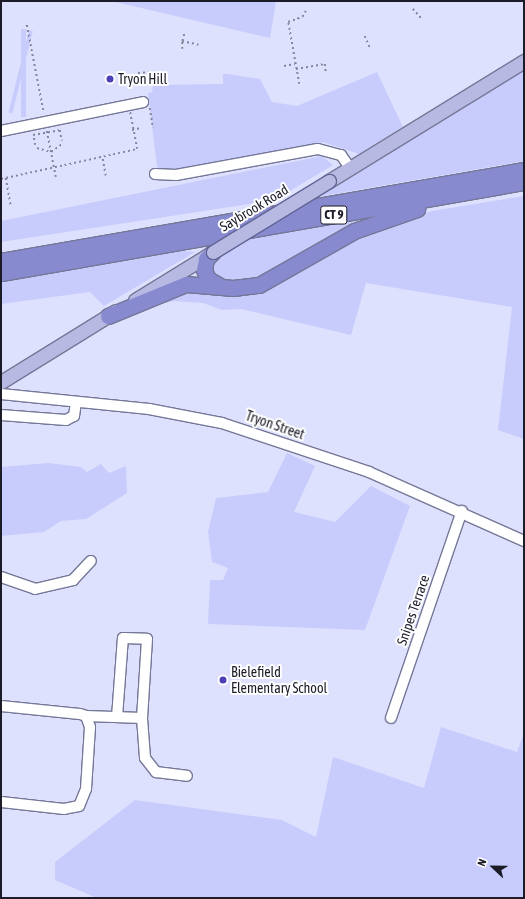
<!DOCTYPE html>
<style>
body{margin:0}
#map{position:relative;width:525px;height:899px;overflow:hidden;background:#dee1fd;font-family:"Asap Condensed",sans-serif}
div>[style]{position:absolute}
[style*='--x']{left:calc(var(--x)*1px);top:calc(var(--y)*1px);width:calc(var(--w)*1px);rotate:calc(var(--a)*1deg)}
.green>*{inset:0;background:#c8ccfc;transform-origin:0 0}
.path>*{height:1.5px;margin-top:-0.75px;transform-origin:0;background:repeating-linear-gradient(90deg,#84869b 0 2px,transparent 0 5px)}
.roads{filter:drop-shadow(1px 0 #757797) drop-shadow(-1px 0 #757797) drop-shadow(0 1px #757797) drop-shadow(0 -1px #757797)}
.minor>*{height:10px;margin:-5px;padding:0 5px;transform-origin:5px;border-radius:5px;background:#fff}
.major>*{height:13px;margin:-6.5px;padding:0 6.5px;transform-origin:6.5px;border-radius:6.5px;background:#b7b9e2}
.highway>*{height:15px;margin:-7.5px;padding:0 7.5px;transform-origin:7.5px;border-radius:7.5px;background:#878ace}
.bridges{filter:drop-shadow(1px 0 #616494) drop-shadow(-1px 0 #616494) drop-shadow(0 1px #616494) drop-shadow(0 -1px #616494)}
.major-bridge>*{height:13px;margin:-6.5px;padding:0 6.5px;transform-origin:6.5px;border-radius:6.5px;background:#b7b9e2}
.dots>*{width:11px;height:11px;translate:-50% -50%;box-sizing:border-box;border:2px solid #fff;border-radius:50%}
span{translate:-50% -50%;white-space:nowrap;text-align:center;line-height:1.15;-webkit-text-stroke:4px #fff;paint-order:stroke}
.shield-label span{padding:1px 3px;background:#fff;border:1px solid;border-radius:3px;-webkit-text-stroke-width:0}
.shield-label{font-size:13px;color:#1b1c28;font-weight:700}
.poi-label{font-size:14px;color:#1b1c28}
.left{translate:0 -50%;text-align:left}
.street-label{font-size:14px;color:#1b1c28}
.frame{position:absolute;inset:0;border:2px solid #1b1c28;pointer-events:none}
.north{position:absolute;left:473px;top:847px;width:40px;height:40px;-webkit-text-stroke:3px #fff;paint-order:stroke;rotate:292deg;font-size:11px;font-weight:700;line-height:16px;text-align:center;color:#1b1c28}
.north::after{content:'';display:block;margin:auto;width:14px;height:18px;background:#1b1c28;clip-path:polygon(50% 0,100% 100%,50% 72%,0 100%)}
</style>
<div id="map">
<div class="green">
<div style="clip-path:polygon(111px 1px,276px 1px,270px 38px)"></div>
<div style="left:21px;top:29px;width:5px;height:88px"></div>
<div style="left:29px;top:30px;width:4px;height:85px;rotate:14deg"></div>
<div style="clip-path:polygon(524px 70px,524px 161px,317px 197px,384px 155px)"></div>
<div style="clip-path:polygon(377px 72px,403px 127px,359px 154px,323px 142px,178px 170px,163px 170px,157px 167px,148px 93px,152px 92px,153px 85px,223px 84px,223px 74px,228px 74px,260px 79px,272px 102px,297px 106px)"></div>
<div style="clip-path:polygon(322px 156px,333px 165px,275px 200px,1px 242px,1px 221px)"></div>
<div style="clip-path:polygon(524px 196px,524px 439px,498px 430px,512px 307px,366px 283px,351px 335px,241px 309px,222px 310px,203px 303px,174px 301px,144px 308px,177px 290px,233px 295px,265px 292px,372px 230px,432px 211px)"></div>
<div style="clip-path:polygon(380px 215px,256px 281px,231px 283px,214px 278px,210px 264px,213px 260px,255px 235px)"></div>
<div style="clip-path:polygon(182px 251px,195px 252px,104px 306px,90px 292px,1px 304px,1px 281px)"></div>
<div style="clip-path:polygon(287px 453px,315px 466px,294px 512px,335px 522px,371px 486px,410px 506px,365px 630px,208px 624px,210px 580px,223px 580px,228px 568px,212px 562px,208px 532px,216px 498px,268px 492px)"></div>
<div style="clip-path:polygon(48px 463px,81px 467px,87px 472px,101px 464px,109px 473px,126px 466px,127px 493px,86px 519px,61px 521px,44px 532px,1px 536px,1px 467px)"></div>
<div style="clip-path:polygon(441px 727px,517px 752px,524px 733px,524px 898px,97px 898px,55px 880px,55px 862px,135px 800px,282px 820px,316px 837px,333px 757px,424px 788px)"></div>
</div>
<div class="path">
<div style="--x:413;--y:9;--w:13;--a:48"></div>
<div style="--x:27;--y:25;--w:90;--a:79.1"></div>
<div style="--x:365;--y:36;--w:13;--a:67"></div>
<div style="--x:182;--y:41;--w:10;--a:-73"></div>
<div style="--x:182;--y:49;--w:8;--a:-90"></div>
<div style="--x:182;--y:41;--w:17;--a:13"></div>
<div style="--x:284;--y:66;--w:11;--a:-10"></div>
<div style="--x:296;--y:69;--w:29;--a:-10"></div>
<div style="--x:325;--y:64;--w:8;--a:83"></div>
<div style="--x:138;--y:73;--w:15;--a:-4"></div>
<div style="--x:299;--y:84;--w:63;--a:-100.1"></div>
<div style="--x:288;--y:22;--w:15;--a:-20"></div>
<div style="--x:302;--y:17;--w:8;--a:-60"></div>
<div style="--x:150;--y:108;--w:20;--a:81"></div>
<div style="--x:132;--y:130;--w:9;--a:-13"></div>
<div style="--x:47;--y:131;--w:47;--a:78.9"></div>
<div style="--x:35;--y:145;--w:10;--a:-101"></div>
<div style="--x:33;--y:135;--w:27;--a:-10"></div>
<div style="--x:60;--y:130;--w:11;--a:80"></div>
<div style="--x:37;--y:148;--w:15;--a:16"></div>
<div style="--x:51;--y:152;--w:14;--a:-36"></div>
<div style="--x:103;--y:159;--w:17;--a:80"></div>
<div style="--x:6;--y:178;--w:29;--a:80"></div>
<div style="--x:1;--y:179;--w:139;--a:-12.4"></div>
<div style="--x:137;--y:149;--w:38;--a:-101"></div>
</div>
<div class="roads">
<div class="minor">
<div style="--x:1;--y:131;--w:145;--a:-11.5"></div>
<div style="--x:155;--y:174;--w:21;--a:3"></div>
<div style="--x:176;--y:175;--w:144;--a:-10.4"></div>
<div style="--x:318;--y:149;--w:24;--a:15"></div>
<div style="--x:341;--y:155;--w:16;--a:55"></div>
<div style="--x:1;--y:394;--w:149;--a:5.8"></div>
<div style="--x:149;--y:409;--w:74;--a:10.9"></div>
<div style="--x:222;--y:423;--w:155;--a:18.4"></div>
<div style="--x:369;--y:472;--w:170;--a:24"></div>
<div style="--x:1;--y:415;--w:65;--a:4.4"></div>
<div style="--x:66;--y:420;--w:9;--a:-27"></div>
<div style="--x:74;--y:416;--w:14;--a:-82"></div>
<div style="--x:1;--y:577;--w:36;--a:19"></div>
<div style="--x:35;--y:589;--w:39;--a:-13"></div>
<div style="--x:73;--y:580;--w:26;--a:-47"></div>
<div style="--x:1;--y:706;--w:79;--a:5.8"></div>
<div style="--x:80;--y:714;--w:6;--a:18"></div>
<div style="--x:86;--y:716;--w:12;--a:70"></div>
<div style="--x:90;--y:727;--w:62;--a:93.7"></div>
<div style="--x:86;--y:789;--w:18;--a:112"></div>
<div style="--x:79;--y:806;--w:15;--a:169"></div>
<div style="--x:64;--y:809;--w:63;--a:-173.7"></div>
<div style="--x:86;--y:716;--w:56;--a:2"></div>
<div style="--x:117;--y:717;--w:79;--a:-85.7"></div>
<div style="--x:123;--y:638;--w:24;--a:2"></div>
<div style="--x:147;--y:639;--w:79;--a:93.6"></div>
<div style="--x:142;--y:718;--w:40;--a:85.7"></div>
<div style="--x:145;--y:758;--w:18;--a:52"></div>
<div style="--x:156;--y:772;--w:31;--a:7"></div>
<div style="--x:391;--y:718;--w:219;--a:-71.1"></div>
</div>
<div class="major">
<div style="--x:329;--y:181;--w:229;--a:-31.6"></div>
<div style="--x:135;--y:300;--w:92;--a:-31.6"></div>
<div style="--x:1;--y:382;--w:135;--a:-31.7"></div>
</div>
<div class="highway">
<div style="--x:213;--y:252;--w:10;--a:135"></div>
<div style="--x:206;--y:259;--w:11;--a:100"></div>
<div style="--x:204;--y:270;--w:10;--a:66"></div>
<div style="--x:208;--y:279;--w:14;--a:30"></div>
<div style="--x:1;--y:261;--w:531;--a:-9.87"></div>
<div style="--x:1;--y:273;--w:531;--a:-9.87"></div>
<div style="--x:108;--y:316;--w:84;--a:-22.3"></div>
<div style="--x:186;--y:284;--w:47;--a:4.9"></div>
<div style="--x:233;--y:288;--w:26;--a:-7"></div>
<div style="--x:259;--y:285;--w:109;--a:-29.6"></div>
<div style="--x:354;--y:231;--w:67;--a:-19.2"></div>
</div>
</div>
<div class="bridges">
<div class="major-bridge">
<div style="--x:213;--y:252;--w:136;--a:-31.5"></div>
</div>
</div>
<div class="dots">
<div style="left:110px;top:79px;background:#4c40b7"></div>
<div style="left:223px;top:680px;background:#4c40b7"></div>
</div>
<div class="shield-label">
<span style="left:334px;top:215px">CT 9</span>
</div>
<div class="poi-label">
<span class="left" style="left:118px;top:79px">Tryon Hill</span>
<span class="left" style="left:231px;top:680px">Bielefield<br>Elementary School</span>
</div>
<div class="street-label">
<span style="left:254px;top:208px;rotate:-31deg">Saybrook Road</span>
<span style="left:275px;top:425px;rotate:19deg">Tryon Street</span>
<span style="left:413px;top:610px;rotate:-71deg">Snipes Terrace</span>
</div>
<div class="frame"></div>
<div class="north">N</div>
</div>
